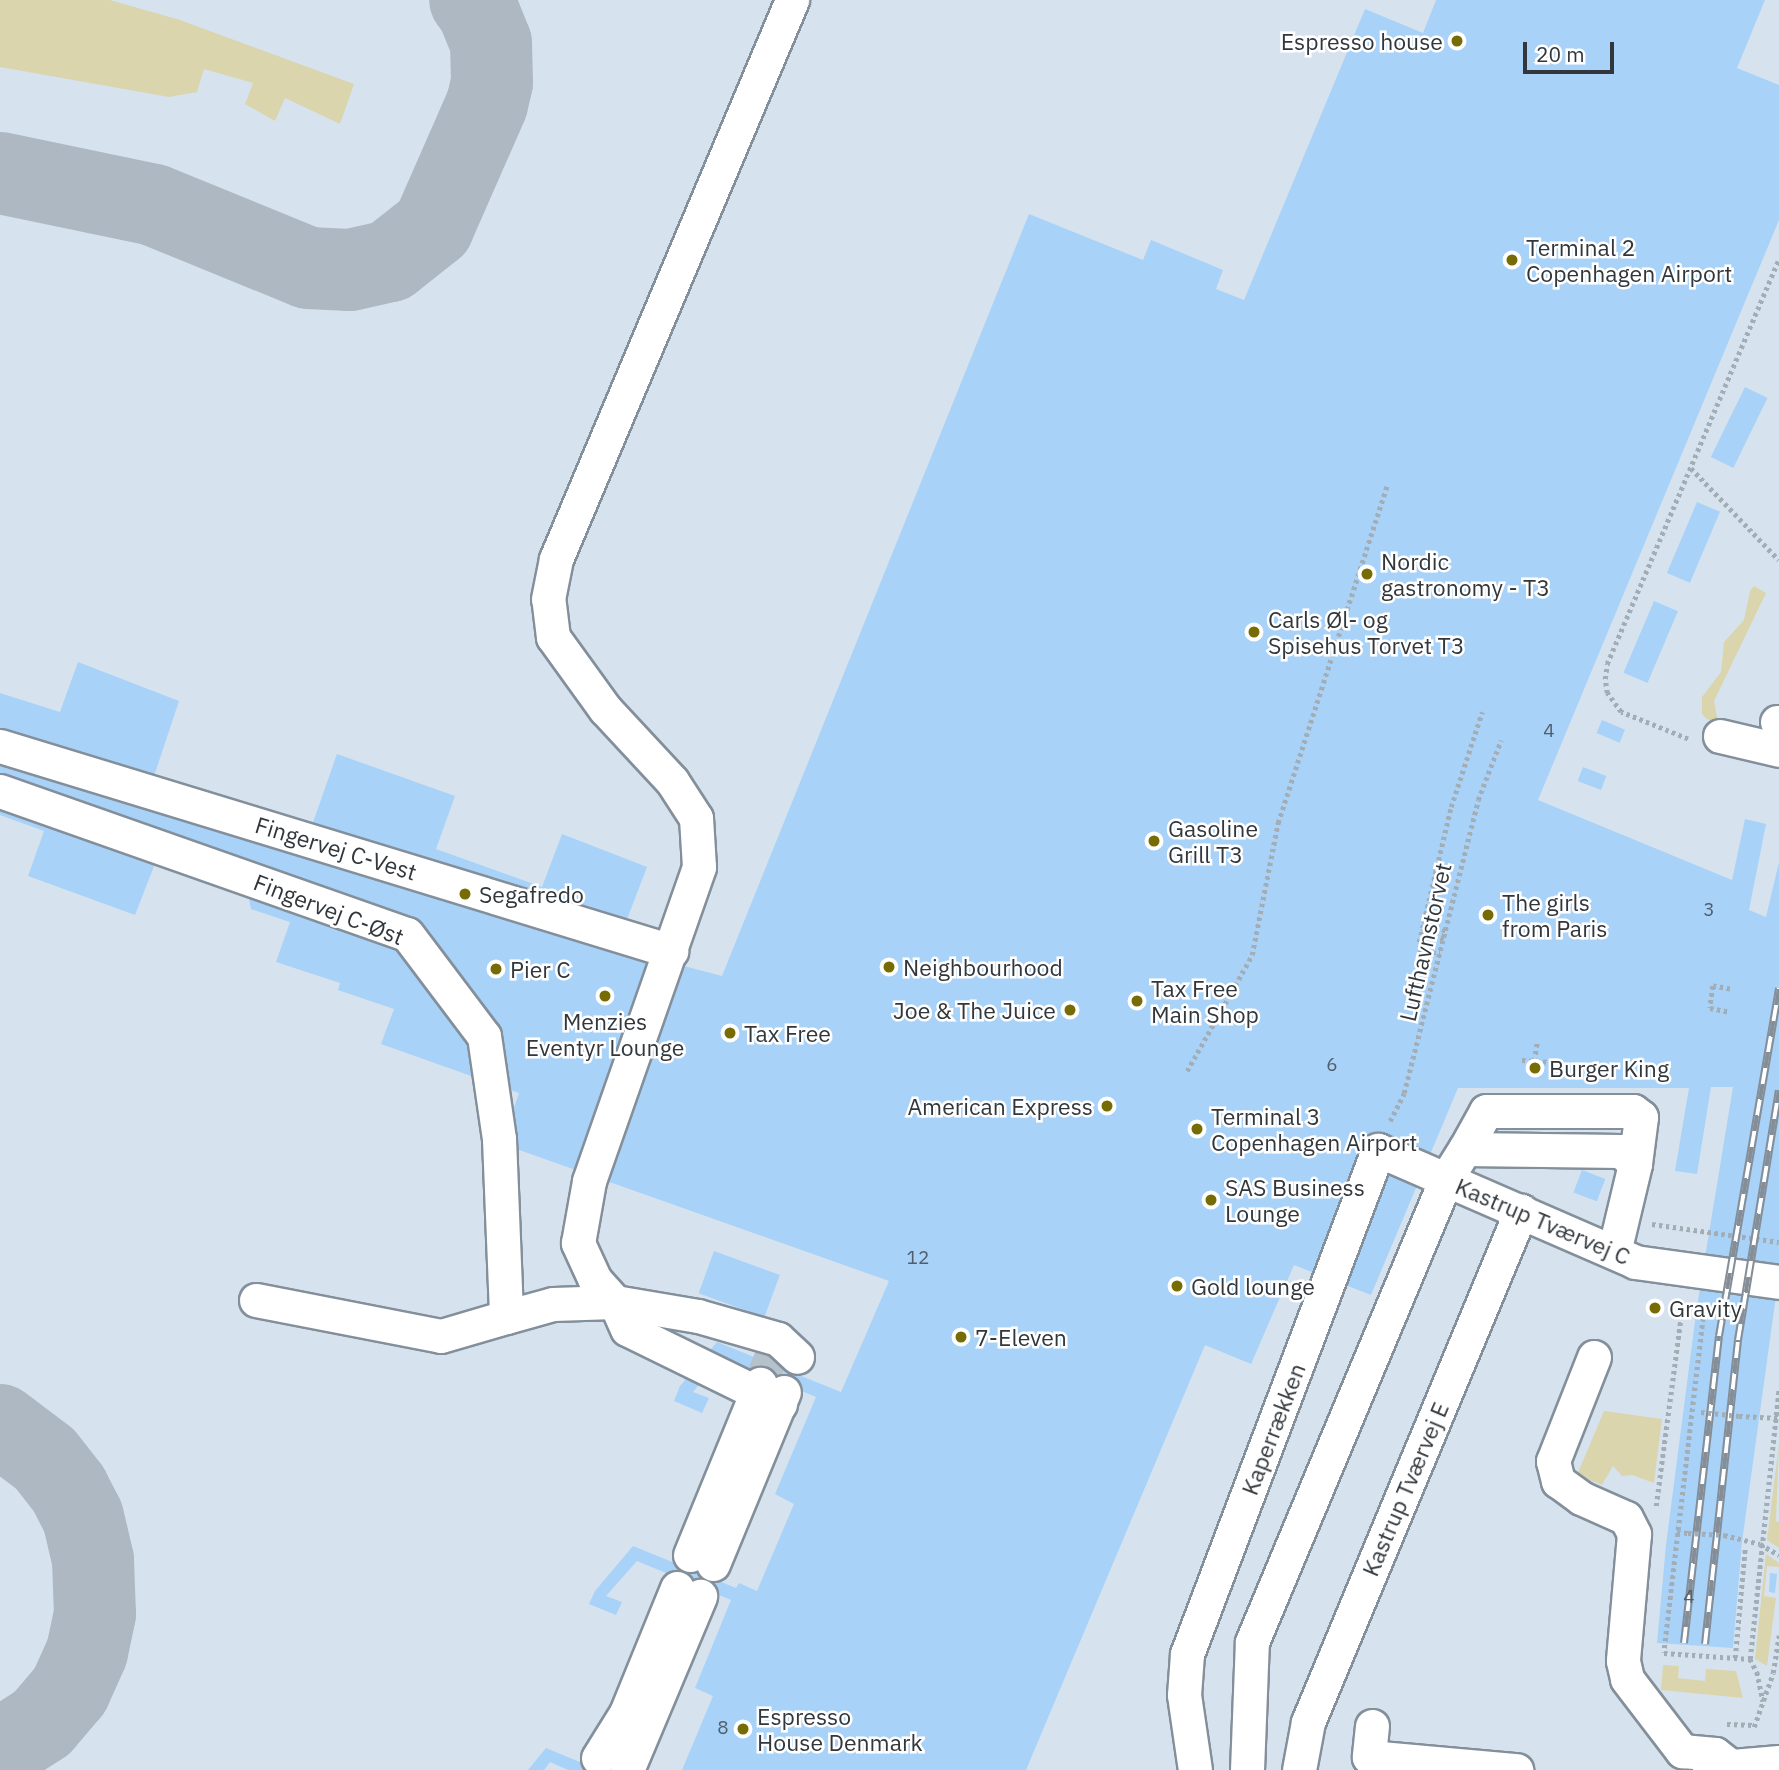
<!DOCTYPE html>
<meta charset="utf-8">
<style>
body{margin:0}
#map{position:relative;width:1779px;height:1770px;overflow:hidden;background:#d6e3ef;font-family:"IBM Plex Sans",sans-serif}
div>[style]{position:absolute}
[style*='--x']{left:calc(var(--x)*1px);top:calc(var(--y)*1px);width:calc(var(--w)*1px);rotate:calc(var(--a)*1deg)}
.green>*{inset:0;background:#dad5ac}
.taxiway>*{height:82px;margin:-41px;padding:0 41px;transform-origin:41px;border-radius:41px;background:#aeb8c3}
.building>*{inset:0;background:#a8d2f7;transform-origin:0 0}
.minor-tunnel>*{height:33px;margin-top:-16.5px;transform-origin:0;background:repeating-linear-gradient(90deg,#b5c1cb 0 33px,transparent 0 50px)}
.path>*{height:4.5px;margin-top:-2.25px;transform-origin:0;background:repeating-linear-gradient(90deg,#a2adb6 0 3.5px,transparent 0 7px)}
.roads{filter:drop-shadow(2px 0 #838f9a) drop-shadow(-2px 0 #838f9a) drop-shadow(0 2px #838f9a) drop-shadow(0 -2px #838f9a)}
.minor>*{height:33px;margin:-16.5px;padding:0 16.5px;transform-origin:16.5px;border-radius:16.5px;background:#fff}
.rail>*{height:8px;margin-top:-4px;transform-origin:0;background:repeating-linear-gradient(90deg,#fff 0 16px,#858e97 0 32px);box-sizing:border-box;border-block:2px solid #858e97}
.path-bridge>*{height:4.5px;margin-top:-2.25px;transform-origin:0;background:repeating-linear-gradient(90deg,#a2adb6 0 3.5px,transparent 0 7px)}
.dots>*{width:19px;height:19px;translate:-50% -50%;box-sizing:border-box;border:4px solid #fff;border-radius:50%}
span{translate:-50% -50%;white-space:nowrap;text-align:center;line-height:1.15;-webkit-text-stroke:5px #fff;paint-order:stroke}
.number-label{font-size:19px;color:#505e6b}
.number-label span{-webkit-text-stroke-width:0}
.poi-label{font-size:23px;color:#32373c}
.right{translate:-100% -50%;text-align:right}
.left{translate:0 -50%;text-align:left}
.street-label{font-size:23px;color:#32373c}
.scale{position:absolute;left:1523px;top:42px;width:91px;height:32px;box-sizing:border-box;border:4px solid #32373c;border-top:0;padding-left:9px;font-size:21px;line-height:24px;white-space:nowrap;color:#32373c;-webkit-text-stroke:5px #fff;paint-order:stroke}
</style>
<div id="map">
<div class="green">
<div style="clip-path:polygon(0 0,110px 0,180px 20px,354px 84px,340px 124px,285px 98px,275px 121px,245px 104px,253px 83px,204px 69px,197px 92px,169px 97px,0 67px)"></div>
<div style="clip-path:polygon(1754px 586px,1766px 593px,1714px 701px,1717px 717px,1723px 724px,1707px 719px,1702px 714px,1702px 697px,1721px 672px,1724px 642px,1744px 620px,1750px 591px)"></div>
<div style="clip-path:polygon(1604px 1411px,1662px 1419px,1654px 1483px,1632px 1475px,1622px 1476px,1613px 1466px,1602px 1485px,1577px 1475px)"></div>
<div style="clip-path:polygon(1779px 1444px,1776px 1521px,1779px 1522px,1779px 1548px,1767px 1540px)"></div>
<div style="clip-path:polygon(1766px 1554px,1779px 1563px,1779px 1567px,1767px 1566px,1764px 1596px,1776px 1598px,1767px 1666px,1755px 1659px)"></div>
<div style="clip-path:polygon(1663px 1665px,1679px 1666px,1678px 1678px,1705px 1681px,1706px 1669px,1736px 1671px,1743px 1698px,1661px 1690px)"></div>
</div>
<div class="taxiway">
<div style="--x:0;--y:173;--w:157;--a:11.7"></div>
<div style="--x:154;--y:205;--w:166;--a:22.2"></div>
<div style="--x:308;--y:268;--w:42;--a:2.7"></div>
<div style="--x:350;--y:270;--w:41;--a:-12.7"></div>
<div style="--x:390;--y:261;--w:55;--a:-38.3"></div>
<div style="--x:433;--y:227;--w:134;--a:-66.3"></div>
<div style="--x:487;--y:104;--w:22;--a:-77"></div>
<div style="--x:492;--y:83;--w:40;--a:-91.4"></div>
<div style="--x:491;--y:43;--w:37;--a:-112"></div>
<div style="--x:477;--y:9;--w:11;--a:-128"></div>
<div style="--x:0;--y:1425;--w:56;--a:37.1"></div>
<div style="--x:45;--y:1459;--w:39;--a:52"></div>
<div style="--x:69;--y:1490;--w:30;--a:63"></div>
<div style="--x:83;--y:1517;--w:44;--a:76.9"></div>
<div style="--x:93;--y:1560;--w:54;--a:87.9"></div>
<div style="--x:95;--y:1614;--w:39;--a:102"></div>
<div style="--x:87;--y:1652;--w:42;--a:114.1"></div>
<div style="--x:70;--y:1690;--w:43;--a:130.3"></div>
<div style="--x:42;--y:1723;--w:50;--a:147.3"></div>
</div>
<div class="building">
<div style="clip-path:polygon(1436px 0,1765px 0,1737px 68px,1779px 85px,1779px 220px,1538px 800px,1732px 880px,1745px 819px,1766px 824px,1749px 910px,1766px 917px,1779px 862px,1779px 1274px,1742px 1542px,1733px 1648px,1657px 1643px,1666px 1545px,1697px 1306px,1733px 1087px,1711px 1087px,1697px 1174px,1675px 1171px,1689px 1088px,1458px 1088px,1371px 1295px,1294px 1265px,1251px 1364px,1205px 1345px,1026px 1770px,682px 1770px,713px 1696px,695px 1688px,731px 1600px,637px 1561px,606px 1596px,622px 1602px,616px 1615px,589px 1604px,595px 1591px,633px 1546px,736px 1588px,739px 1583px,757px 1591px,794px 1504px,775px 1494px,816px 1397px,721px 1358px,693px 1392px,709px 1398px,702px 1413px,674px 1401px,680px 1386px,717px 1342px,841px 1392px,889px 1281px,502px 1144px,519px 1093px,381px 1044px,394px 1009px,338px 990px,340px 983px,276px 962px,290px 922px,251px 909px,245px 879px,156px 861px,135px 915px,28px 876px,44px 831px,0 815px,0 693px,60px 712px,78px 662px,179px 701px,149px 791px,304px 848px,337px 754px,455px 796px,436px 849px,542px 887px,562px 834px,647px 867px,616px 948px,722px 976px,1029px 214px,1143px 260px,1151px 240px,1223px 270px,1216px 289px,1244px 300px,1365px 9px,1423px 33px)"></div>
<div style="left:1745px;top:387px;width:25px;height:78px;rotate:26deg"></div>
<div style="left:1697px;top:502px;width:25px;height:77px;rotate:23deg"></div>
<div style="left:1654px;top:601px;width:26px;height:78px;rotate:23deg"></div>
<div style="left:1602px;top:720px;width:25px;height:14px;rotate:23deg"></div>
<div style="left:1583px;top:767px;width:25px;height:15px;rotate:21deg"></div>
<div style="left:1582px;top:1170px;width:25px;height:24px;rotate:21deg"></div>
<div style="left:714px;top:1251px;width:70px;height:45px;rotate:20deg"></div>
<div style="clip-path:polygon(1770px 1573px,1777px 1574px,1775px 1593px,1769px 1592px)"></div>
<div style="clip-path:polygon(546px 1748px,599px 1770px,568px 1770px,550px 1762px,544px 1770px,528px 1770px)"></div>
</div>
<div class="minor-tunnel">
<div style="--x:760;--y:1384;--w:48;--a:-68.2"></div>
</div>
<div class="path">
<div style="--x:1691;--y:468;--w:127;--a:46.3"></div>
<div style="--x:1688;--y:739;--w:72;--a:-158.1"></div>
<div style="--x:1621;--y:712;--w:24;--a:-126"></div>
<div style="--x:1607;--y:693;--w:14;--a:-98"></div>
<div style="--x:1605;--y:679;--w:15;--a:-82"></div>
<div style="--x:1607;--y:664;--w:440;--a:-67"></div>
<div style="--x:1423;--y:921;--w:25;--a:23"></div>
<div style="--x:1422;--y:928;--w:25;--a:27"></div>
<div style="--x:1419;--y:942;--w:139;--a:-76.7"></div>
<div style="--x:1451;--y:807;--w:100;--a:-71.9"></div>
<div style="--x:1418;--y:953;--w:22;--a:0"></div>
<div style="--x:1730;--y:989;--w:17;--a:-170"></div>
<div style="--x:1713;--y:986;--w:22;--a:98"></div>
<div style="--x:1710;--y:1008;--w:21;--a:11"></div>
<div style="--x:1522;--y:1060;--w:32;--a:4"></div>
<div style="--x:1534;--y:1061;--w:18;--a:-81"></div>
<div style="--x:1187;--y:1071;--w:133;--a:-60.7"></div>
<div style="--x:1252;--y:955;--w:135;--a:-78.9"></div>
<div style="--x:1278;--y:823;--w:354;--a:-72.1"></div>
<div style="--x:1390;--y:1121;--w:31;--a:-63"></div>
<div style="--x:1404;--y:1093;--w:302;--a:-75.8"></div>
<div style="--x:1478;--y:800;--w:64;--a:-69"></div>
<div style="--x:1652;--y:1224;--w:128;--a:8.1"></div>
<div style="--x:1705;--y:1304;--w:351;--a:96.7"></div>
<div style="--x:1664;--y:1653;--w:86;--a:4"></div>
<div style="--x:1750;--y:1659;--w:272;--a:-83.9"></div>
<div style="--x:1739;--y:1416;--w:40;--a:2.9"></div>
<div style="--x:1656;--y:1506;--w:208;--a:-82.5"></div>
<div style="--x:1677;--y:1532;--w:11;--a:5"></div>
<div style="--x:1724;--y:1535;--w:37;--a:14"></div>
<div style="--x:1760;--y:1544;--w:22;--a:30"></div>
<div style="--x:1735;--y:1658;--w:109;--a:-84.8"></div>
<div style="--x:1750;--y:1659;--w:15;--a:62"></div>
<div style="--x:1757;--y:1672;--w:30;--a:78"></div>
<div style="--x:1727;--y:1724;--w:27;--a:2"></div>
<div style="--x:1754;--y:1727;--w:57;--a:-70.6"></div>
<div style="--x:1773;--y:1673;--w:38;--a:-81"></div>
</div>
<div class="roads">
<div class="minor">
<div style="--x:1777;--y:722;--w:2;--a:27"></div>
<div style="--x:1720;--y:736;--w:61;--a:13.3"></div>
<div style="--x:0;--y:746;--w:702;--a:16.99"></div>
<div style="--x:0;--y:791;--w:431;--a:19.4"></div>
<div style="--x:407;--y:934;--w:128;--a:53"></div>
<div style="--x:484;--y:1036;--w:104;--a:81.7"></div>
<div style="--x:499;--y:1139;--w:178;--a:87.7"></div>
<div style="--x:506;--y:1317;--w:49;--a:-15.5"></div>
<div style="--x:553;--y:1304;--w:62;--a:-1.8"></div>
<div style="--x:1465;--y:1149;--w:43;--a:-61.1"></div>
<div style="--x:1486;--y:1111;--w:147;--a:0"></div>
<div style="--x:1633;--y:1111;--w:10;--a:37"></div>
<div style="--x:1641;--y:1117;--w:47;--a:97.3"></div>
<div style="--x:256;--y:1300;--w:188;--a:11"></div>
<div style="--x:441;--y:1336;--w:68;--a:-16.3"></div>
<div style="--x:615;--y:1302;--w:30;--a:-132"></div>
<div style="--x:595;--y:1280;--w:41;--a:-114.7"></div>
<div style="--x:578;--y:1243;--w:63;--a:-79.9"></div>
<div style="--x:589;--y:1181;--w:333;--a:-70.7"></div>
<div style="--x:699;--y:867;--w:49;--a:-93.5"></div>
<div style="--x:696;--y:818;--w:44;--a:-123"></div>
<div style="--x:672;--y:781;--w:98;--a:-132.9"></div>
<div style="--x:605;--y:709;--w:89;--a:-125.8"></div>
<div style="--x:553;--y:637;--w:38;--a:-97"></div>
<div style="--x:548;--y:599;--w:41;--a:-78.7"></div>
<div style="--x:556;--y:559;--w:607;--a:-67.11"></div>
<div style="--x:1594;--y:1357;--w:112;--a:111.5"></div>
<div style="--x:1553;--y:1461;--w:21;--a:76"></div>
<div style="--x:1558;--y:1481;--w:29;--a:36"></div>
<div style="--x:1581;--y:1498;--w:49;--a:24"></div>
<div style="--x:1626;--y:1518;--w:18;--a:63"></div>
<div style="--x:1634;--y:1534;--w:127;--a:95"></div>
<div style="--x:1623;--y:1661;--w:18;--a:77"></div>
<div style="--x:1627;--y:1679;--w:91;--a:52.6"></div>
<div style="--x:1682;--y:1751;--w:33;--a:5"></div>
<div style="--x:1715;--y:1754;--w:18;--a:38"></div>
<div style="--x:780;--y:1404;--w:170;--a:-153.9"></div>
<div style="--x:627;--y:1329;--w:30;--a:-114"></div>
<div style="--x:615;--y:1302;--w:84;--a:9.6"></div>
<div style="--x:698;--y:1316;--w:83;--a:16"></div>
<div style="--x:778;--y:1339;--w:26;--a:43"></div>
<div style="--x:690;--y:1555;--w:185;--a:-67.7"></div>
<div style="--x:713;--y:1564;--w:186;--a:-67.6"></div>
<div style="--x:1372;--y:1726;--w:31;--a:96"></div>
<div style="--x:1369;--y:1757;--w:148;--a:5.1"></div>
<div style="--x:598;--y:1758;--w:53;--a:-58.1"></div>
<div style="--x:626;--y:1713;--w:135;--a:-67.8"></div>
<div style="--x:1709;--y:1768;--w:70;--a:-4.9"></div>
<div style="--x:627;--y:1770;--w:189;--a:-67.2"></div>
<div style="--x:1195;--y:1770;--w:76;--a:-98.3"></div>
<div style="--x:1184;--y:1695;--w:41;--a:-85.8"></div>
<div style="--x:1187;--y:1654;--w:539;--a:-69.24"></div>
<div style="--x:1378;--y:1150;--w:280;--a:23.5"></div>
<div style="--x:1635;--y:1262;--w:145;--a:7.9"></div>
<div style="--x:1247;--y:1770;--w:128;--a:-87.8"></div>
<div style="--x:1252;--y:1642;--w:502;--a:-67.27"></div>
<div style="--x:1446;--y:1179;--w:36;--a:-58"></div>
<div style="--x:1465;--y:1149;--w:156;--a:0.7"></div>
<div style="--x:1621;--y:1151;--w:19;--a:43"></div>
<div style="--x:1635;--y:1164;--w:90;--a:103.4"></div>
<div style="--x:1299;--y:1770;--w:49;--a:-79.4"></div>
<div style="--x:1308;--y:1722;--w:554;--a:-67.37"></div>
</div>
</div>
<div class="rail">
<div style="--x:1684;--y:1643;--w:309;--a:-83.5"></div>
<div style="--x:1719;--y:1336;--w:353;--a:-80.2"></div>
<div style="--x:1705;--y:1644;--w:306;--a:-83.8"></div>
<div style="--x:1738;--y:1340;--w:253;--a:-80.7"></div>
</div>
<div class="path-bridge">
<div style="--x:1701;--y:1412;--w:38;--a:6"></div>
<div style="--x:1688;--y:1533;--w:36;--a:3"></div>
</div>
<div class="dots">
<div style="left:1457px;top:41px;background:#776b04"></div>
<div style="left:1512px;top:260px;background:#776b04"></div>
<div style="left:1367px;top:574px;background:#776b04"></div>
<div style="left:1254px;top:632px;background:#776b04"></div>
<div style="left:1154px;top:841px;background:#776b04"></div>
<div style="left:465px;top:894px;background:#776b04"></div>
<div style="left:1488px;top:915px;background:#776b04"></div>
<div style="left:889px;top:967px;background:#776b04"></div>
<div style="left:496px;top:969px;background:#776b04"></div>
<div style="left:605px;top:996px;background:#776b04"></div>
<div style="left:1137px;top:1001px;background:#776b04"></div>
<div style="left:1070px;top:1010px;background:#776b04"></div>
<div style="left:730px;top:1033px;background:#776b04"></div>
<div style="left:1535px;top:1068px;background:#776b04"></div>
<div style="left:1107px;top:1106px;background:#776b04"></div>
<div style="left:1197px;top:1129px;background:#776b04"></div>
<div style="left:1211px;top:1200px;background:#776b04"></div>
<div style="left:1177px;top:1286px;background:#776b04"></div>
<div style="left:1655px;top:1308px;background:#776b04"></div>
<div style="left:961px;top:1337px;background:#776b04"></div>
<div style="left:743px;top:1729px;background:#776b04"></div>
</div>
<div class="number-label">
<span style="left:1549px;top:731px">4</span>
<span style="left:1709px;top:910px">3</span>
<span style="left:1332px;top:1065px">6</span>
<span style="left:918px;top:1258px">12</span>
<span style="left:1689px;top:1597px">4</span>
<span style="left:723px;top:1728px">8</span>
</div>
<div class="poi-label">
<span class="right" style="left:1443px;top:41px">Espresso house</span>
<span class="left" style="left:1526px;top:260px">Terminal 2<br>Copenhagen Airport</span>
<span class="left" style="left:1381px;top:574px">Nordic<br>gastronomy - T3</span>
<span class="left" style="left:1268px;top:632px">Carls Øl- og<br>Spisehus Torvet T3</span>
<span class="left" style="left:1168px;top:841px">Gasoline<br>Grill T3</span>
<span class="left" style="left:479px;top:894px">Segafredo</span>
<span class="left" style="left:1502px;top:915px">The girls<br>from Paris</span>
<span class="left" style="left:903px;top:967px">Neighbourhood</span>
<span class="left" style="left:510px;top:969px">Pier C</span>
<span class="left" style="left:1151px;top:1001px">Tax Free<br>Main Shop</span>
<span class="right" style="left:1056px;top:1010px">Joe &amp; The Juice</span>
<span style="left:605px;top:1034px">Menzies<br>Eventyr Lounge</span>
<span class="left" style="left:744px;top:1033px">Tax Free</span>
<span class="left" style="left:1549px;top:1068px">Burger King</span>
<span class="right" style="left:1093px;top:1106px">American Express</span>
<span class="left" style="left:1211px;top:1129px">Terminal 3<br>Copenhagen Airport</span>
<span class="left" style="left:1225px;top:1200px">SAS Business<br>Lounge</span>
<span class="left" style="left:1191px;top:1286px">Gold lounge</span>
<span class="left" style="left:1669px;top:1308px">Gravity</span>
<span class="left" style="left:975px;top:1337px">7-Eleven</span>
<span class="left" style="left:757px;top:1729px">Espresso<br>House Denmark</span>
</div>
<div class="street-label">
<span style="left:336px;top:848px;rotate:17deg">Fingervej C-Vest</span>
<span style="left:329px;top:909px;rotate:21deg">Fingervej C-Øst</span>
<span style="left:1425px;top:942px;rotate:-77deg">Lufthavnstorvet</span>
<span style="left:1543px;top:1221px;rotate:23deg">Kastrup Tværvej C</span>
<span style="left:1273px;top:1429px;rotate:-69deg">Kaperrækken</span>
<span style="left:1405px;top:1489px;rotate:-67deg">Kastrup Tværvej E</span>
</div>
<div class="scale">20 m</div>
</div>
